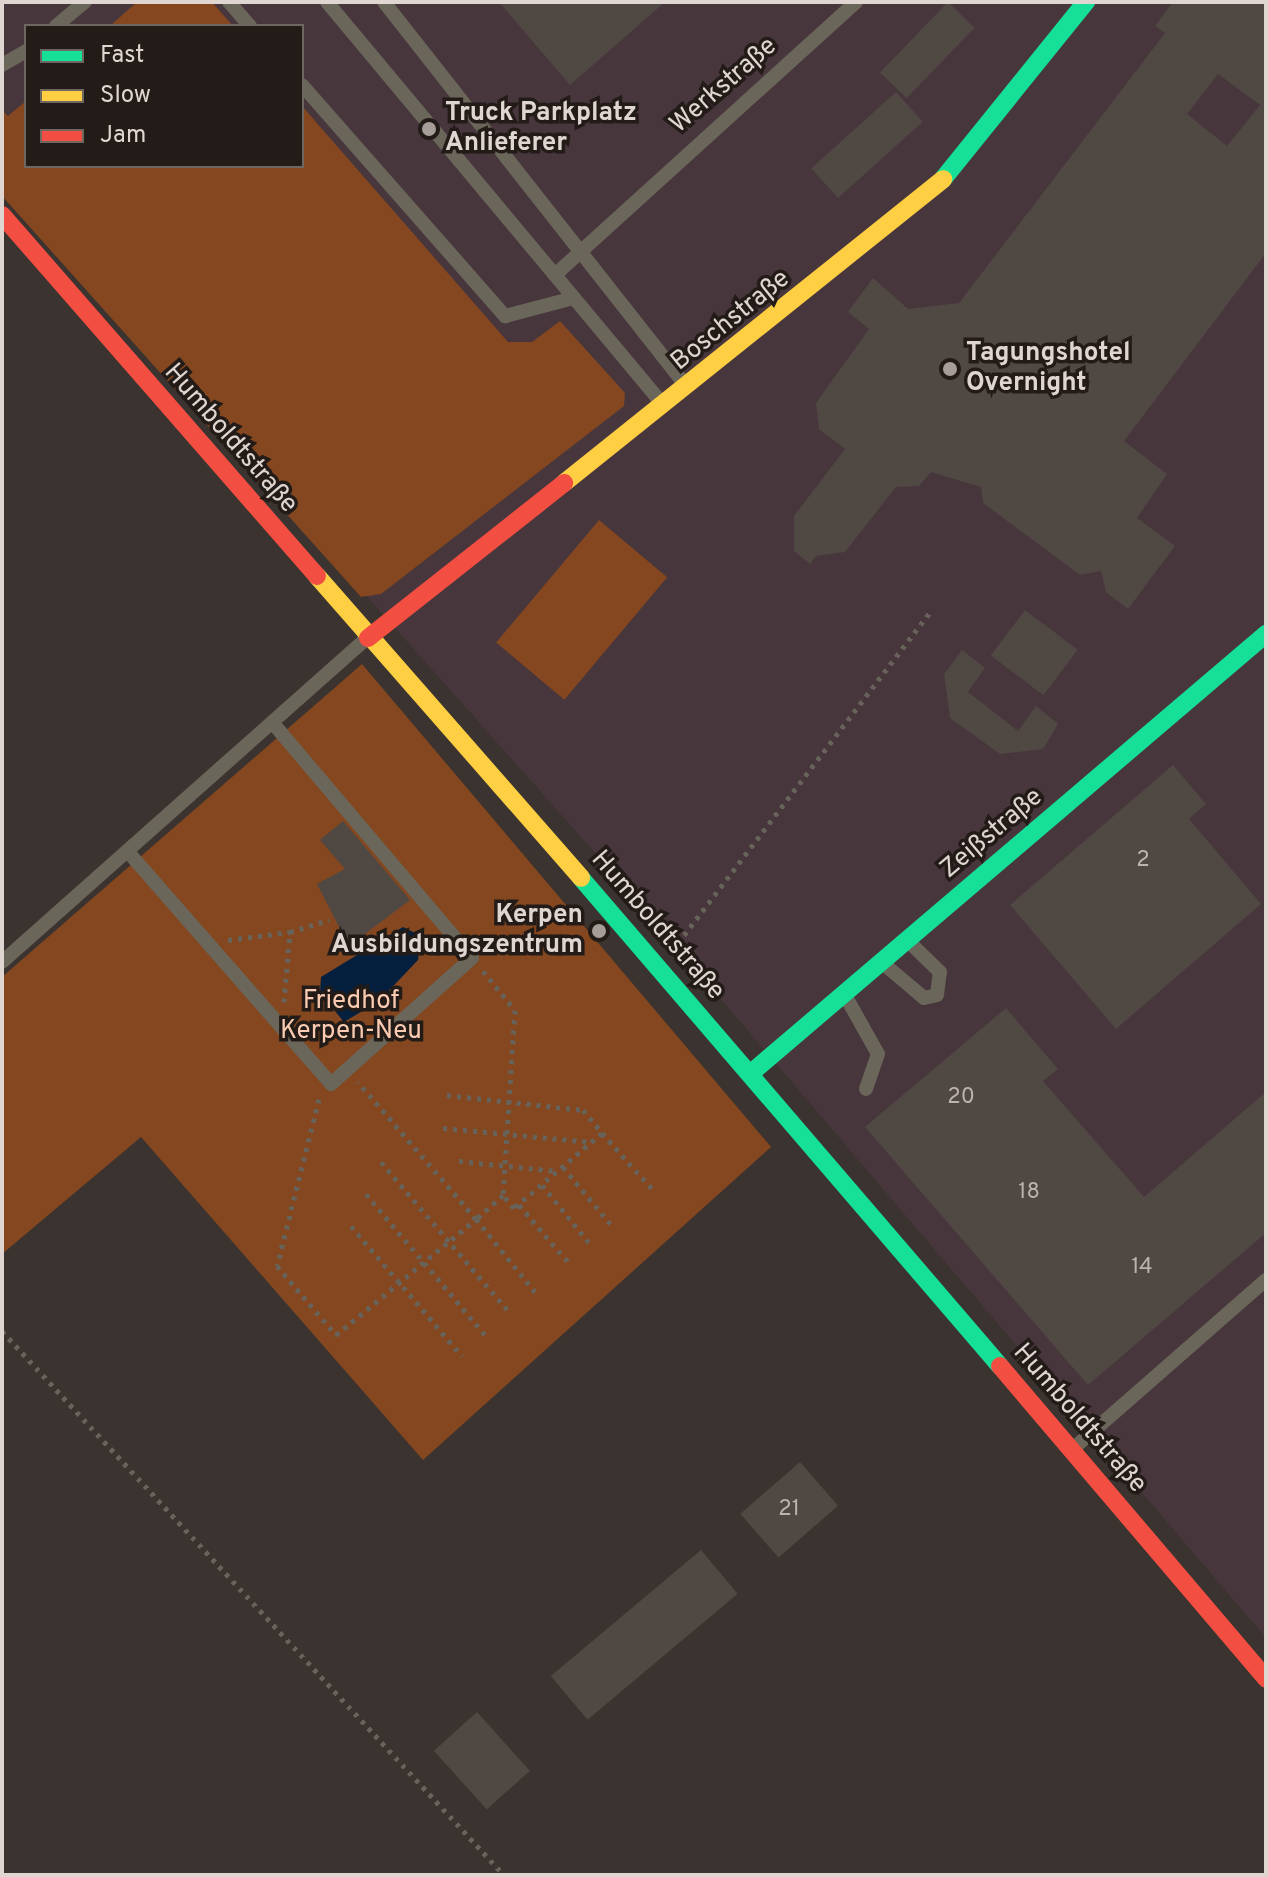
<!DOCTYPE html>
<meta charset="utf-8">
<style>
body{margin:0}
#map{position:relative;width:1268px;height:1877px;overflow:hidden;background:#3b332f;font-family:Overpass,sans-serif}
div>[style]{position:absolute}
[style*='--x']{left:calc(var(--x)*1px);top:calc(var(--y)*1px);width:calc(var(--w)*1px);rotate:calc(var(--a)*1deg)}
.commercial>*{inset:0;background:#48363d}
.green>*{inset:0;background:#84471f;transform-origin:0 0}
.water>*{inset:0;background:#051f3f}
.building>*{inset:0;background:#4f4843;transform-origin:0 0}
.path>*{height:5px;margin-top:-2.5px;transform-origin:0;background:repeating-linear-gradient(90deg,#67635a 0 4px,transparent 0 10px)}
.lane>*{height:14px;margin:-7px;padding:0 7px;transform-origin:7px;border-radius:7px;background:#6a665a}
.fast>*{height:18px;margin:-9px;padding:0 9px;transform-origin:9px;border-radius:9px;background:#16e098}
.slow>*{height:18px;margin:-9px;padding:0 9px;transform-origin:9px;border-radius:9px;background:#ffcf43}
.jam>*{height:18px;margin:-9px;padding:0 9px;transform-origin:9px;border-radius:9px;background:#f24e42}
.dots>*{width:22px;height:22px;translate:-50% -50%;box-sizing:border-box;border:4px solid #221b17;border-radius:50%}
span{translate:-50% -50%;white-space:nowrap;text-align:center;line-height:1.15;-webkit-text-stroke:7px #221b17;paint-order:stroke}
.number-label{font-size:22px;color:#bcb2ae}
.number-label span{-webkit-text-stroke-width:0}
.street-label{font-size:26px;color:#e0d6d1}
.poi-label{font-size:26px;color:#e0d6d1;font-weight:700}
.left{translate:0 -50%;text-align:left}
.right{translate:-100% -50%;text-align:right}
.park-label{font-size:26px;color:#facbb1}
.frame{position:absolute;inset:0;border:4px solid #e0d6d1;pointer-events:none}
.legend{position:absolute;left:24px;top:24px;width:280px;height:144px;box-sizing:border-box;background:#221b17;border:2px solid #6e6661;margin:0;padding:10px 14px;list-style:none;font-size:24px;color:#e0d6d1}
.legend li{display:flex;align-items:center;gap:16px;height:40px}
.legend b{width:40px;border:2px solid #6e6661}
</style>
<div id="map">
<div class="commercial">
<div style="clip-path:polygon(evenodd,2px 2px,1266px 2px,1266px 1638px,621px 882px,2px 186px,2px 2px,26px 26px,302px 26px,302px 166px,26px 166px,26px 26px)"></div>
</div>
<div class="green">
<div style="clip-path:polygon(137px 2px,212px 2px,233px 26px,110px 26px)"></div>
<div style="clip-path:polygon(26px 101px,26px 166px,302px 166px,302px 106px,508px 342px,532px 342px,560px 321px,625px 393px,624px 406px,381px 594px,361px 597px,2px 196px,2px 110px,8px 116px)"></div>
<div style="left:599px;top:520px;width:89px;height:160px;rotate:40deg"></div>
<div style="clip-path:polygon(362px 664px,771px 1147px,423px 1460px,141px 1137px,2px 1254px,2px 977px)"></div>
</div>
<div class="water">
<div style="clip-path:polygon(403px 927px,421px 936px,418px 960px,379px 1001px,344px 1022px,320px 993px,321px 977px)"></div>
</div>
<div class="building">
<div style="clip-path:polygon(499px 2px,665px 2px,570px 85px)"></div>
<div style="left:948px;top:2px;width:37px;height:98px;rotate:44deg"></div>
<div style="clip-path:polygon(evenodd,1173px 2px,1266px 2px,1266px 253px,1124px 441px,1167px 474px,1137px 518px,1175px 546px,1128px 609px,1106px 592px,1101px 571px,1080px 575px,983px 503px,981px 487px,931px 472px,919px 486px,896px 487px,845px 552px,816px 556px,810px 564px,794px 551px,794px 516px,845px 449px,819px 429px,816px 403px,869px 329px,848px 312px,873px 278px,908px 309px,959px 303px,1165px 33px,1155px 26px,1173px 2px,1218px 74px,1260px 105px,1227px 146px,1187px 114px,1218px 74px)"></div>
<div style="left:896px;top:92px;width:40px;height:114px;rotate:48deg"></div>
<div style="left:1025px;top:610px;width:66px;height:57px;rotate:37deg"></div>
<div style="clip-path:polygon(962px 650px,985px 668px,968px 692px,1018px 731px,1036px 706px,1058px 724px,1043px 749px,1000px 754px,950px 718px,944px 674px)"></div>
<div style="clip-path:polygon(1173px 765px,1206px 804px,1189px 819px,1261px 904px,1116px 1029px,1010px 905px)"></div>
<div style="clip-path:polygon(343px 821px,410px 900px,349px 946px,317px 884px,345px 869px,320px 840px)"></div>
<div style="clip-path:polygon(1006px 1008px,1058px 1069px,1043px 1081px,1144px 1197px,1266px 1092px,1266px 1233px,1088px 1385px,865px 1127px)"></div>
<div style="left:800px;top:1462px;width:58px;height:79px;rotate:49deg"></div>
<div style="left:701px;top:1550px;width:57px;height:196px;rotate:50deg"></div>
<div style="left:477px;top:1712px;width:79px;height:58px;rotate:48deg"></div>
</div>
<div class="path">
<div style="--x:228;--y:940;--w:63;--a:-7.4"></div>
<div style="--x:678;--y:943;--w:419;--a:-52.7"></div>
<div style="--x:483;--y:971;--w:50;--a:50.6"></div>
<div style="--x:515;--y:1010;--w:185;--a:93.7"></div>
<div style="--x:503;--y:1195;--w:36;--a:138"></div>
<div style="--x:476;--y:1219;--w:95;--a:51"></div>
<div style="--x:284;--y:1002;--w:70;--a:-85.1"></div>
<div style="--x:290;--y:932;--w:41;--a:-17.1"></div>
<div style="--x:447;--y:1095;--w:137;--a:6.3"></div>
<div style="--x:583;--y:1110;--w:30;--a:50"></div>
<div style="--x:602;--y:1133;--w:116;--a:139.6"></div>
<div style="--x:514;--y:1208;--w:17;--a:-130"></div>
<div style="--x:319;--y:1099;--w:172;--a:104.1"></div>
<div style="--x:277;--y:1266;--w:91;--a:49.5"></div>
<div style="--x:336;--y:1335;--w:182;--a:-39.6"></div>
<div style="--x:476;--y:1219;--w:181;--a:-130.7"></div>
<div style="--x:443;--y:1128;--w:149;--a:5.4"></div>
<div style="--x:602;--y:1133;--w:78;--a:48.1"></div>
<div style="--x:459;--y:1161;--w:99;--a:5.8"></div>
<div style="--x:381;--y:1162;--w:199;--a:49.5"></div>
<div style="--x:563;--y:1167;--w:78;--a:50.2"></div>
<div style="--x:542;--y:1185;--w:77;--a:50.8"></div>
<div style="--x:366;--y:1194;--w:185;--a:49.8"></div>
<div style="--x:519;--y:1205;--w:77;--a:49.2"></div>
<div style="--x:351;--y:1226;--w:171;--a:49.5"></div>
<div style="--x:2;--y:1331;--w:740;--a:47.3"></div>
</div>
<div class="lane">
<div style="--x:229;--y:2;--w:32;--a:49"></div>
<div style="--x:327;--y:2;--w:520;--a:50.15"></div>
<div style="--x:384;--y:2;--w:485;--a:51.8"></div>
<div style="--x:56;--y:26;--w:38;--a:-40"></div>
<div style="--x:2;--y:65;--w:28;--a:-30"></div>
<div style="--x:302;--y:85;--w:308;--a:48.7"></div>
<div style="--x:505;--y:316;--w:67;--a:-14.7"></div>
<div style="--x:556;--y:274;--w:405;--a:-42.2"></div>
<div style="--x:129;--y:853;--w:307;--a:48.8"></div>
<div style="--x:331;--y:1084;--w:189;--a:-41.8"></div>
<div style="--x:472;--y:958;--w:309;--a:-130.3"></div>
<div style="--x:2;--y:962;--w:484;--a:-41.6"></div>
<div style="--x:885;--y:965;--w:51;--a:40.2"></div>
<div style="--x:924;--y:998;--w:13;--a:-13"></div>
<div style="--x:937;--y:995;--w:23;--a:-83"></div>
<div style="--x:940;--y:972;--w:42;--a:-136"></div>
<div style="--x:846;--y:997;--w:65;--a:60.7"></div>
<div style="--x:878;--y:1054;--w:37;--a:109"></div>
<div style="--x:1075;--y:1447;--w:254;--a:-41.2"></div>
</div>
<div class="fast">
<div style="--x:943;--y:179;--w:228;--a:-51.1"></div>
<div style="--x:581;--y:878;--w:643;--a:49.35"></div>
<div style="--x:751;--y:1073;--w:677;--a:-40.45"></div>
</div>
<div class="slow">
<div style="--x:564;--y:483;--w:486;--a:-38.7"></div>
<div style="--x:317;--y:576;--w:401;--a:48.8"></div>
</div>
<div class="jam">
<div style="--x:2;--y:215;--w:479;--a:48.9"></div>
<div style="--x:368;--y:638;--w:250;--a:-38.3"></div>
<div style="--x:1000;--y:1366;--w:411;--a:49.6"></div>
</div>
<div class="dots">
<div style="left:429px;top:129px;background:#a69d98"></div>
<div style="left:950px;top:369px;background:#a69d98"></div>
<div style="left:599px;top:931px;background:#a69d98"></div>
</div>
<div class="number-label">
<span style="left:1143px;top:861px">2</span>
<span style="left:961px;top:1098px">20</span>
<span style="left:1029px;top:1193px">18</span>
<span style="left:1142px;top:1268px">14</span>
<span style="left:789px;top:1510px">21</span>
</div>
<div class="street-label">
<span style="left:724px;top:86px;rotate:-41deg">Werkstraße</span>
<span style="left:731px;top:321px;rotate:-39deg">Boschstraße</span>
<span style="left:230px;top:439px;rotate:49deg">Humboldtstraße</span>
<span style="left:992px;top:834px;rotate:-40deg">Zeißstraße</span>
<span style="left:657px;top:926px;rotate:49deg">Humboldtstraße</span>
<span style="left:1079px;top:1419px;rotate:49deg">Humboldtstraße</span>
</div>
<div class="poi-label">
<span class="left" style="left:445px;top:129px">Truck Parkplatz<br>Anlieferer</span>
<span class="left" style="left:966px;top:369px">Tagungshotel<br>Overnight</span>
<span class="right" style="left:583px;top:931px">Kerpen<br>Ausbildungszentrum</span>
</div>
<div class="park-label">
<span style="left:351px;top:1017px">Friedhof<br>Kerpen-Neu</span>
</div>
<div class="frame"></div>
<ul class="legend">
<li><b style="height:10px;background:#16e098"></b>Fast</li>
<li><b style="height:10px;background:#ffcf43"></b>Slow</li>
<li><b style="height:10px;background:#f24e42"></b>Jam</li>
</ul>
</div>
